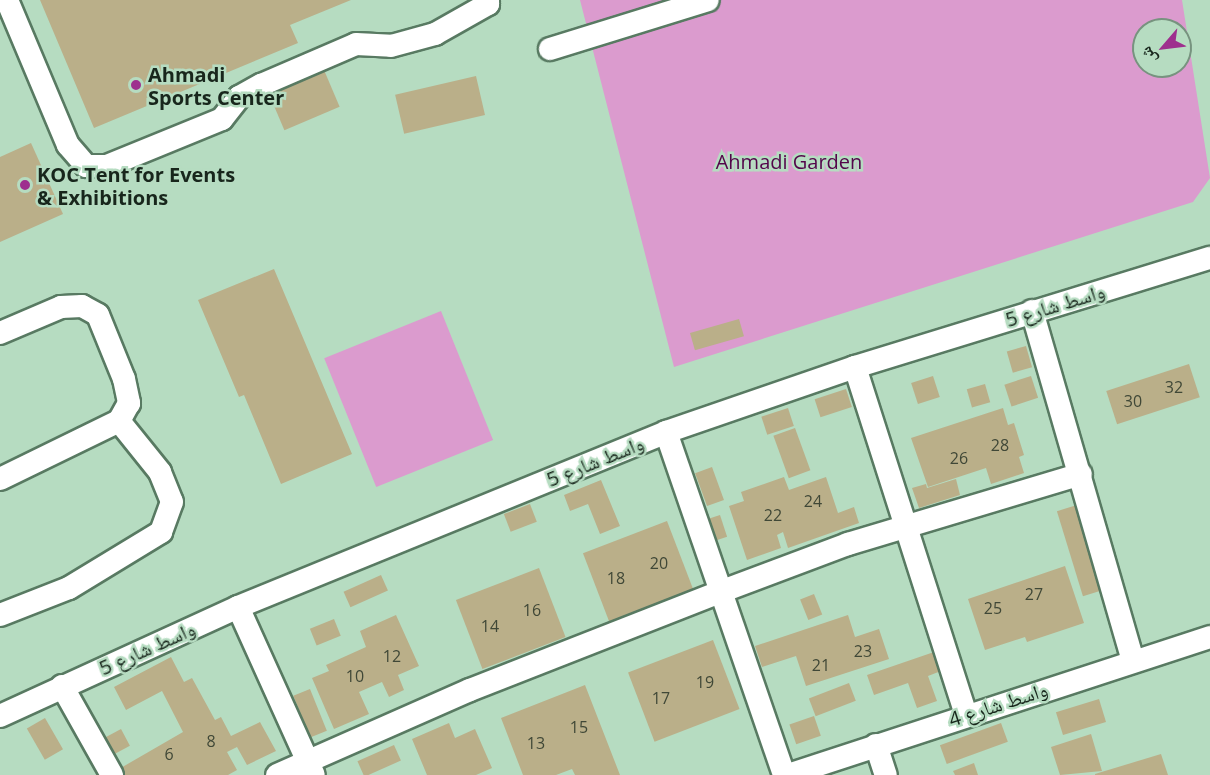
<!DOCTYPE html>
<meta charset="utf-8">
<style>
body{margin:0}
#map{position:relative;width:1210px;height:775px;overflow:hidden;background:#b6dcc1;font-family:"Open Sans","Noto Naskh Arabic",sans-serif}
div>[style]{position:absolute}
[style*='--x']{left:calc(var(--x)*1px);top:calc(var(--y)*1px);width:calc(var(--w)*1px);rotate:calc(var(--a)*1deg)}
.green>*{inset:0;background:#db9bce;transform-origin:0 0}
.building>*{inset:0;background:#baaf89;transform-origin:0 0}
.roads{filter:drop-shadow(2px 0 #587a62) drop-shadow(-2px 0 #587a62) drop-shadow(0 2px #587a62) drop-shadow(0 -2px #587a62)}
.minor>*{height:22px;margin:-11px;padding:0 11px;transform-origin:11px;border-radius:11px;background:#fff}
.dots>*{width:16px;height:16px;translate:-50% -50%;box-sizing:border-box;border:3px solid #b6dcc1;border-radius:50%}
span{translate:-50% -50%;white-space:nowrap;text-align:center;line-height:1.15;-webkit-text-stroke:5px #b6dcc1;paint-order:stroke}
.number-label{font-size:16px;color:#404837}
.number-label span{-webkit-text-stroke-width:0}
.poi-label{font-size:20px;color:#18261c;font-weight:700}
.left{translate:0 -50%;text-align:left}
.park-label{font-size:20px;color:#53054a}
.street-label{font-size:20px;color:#18261c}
.north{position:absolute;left:1132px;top:18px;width:60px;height:60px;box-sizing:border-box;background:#b6dcc1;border:2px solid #77937f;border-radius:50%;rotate:242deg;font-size:16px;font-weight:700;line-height:24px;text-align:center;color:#18261c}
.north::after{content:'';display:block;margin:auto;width:21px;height:27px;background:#9e2f8e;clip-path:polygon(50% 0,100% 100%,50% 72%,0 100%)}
</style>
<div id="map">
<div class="green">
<div style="clip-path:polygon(evenodd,580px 0,1182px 0,1210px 178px,1193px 202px,674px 367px,580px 0,1144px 30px,1180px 30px,1180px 66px,1144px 66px,1144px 30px)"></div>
<div style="left:441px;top:311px;width:139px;height:126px;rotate:68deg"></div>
</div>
<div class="building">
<div style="clip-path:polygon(40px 0,351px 0,290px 25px,298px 43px,94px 128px)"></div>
<div style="left:324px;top:70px;width:40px;height:60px;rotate:67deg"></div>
<div style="left:476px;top:76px;width:40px;height:83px;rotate:77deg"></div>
<div style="clip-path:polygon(31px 143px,63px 214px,0 242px,0 157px)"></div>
<div style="clip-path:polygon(274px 269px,352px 454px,281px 484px,244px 395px,239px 397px,198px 300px)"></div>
<div style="left:739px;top:319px;width:18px;height:51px;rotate:74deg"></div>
<div style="left:1026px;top:346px;width:22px;height:20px;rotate:74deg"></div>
<div style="left:1189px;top:364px;width:35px;height:87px;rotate:72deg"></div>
<div style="left:933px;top:376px;width:22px;height:23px;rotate:72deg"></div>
<div style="left:1031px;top:376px;width:23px;height:28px;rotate:72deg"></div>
<div style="left:985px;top:384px;width:19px;height:19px;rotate:74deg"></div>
<div style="left:846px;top:389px;width:19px;height:33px;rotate:72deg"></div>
<div style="left:788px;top:408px;width:19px;height:28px;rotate:72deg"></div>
<div style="clip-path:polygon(1003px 408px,1008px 425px,1014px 423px,1024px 455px,1019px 457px,1024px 473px,991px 484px,986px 468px,928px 487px,911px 438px)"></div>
<div style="left:795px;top:428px;width:45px;height:23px;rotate:70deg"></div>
<div style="left:712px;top:467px;width:35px;height:18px;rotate:70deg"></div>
<div style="clip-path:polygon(784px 477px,789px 490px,826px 477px,838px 513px,854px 507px,859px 523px,788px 548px,783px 532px,777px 535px,781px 548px,747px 560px,729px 506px,744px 501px,741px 492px)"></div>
<div style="clip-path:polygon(956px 479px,960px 495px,919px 508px,912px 488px,926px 484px,927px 488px)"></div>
<div style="clip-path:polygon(601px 480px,620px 526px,600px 534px,588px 504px,570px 511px,564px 495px)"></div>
<div style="left:530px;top:504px;width:19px;height:28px;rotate:69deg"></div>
<div style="left:1077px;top:505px;width:89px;height:21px;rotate:73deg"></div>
<div style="left:720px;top:515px;width:23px;height:12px;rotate:72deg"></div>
<div style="left:667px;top:521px;width:73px;height:90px;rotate:69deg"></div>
<div style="clip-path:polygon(1065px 566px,1084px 623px,1027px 642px,1025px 637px,985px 650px,968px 599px)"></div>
<div style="left:539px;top:568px;width:74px;height:89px;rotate:69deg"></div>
<div style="left:381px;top:575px;width:17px;height:41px;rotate:66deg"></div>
<div style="left:814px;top:594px;width:22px;height:15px;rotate:68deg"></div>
<div style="clip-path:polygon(396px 615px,419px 666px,398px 675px,404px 690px,389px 697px,382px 682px,359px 692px,369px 714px,334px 729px,312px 678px,329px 671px,326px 665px,366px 647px,360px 631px)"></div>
<div style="clip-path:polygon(848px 615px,855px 637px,879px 629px,889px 659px,806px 686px,796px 656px,762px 667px,755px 646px)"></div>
<div style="left:334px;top:619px;width:18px;height:26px;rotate:68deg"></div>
<div style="left:713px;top:640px;width:74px;height:91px;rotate:69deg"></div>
<div style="clip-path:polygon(934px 652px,941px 671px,928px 676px,937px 701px,917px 708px,908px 683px,874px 695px,867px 675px)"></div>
<div style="clip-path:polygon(171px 657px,184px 682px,192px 678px,215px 720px,221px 717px,231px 736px,260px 722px,276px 751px,247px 765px,237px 747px,227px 752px,237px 770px,228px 775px,122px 775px,119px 769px,183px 732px,162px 691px,126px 710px,114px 687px)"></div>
<div style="left:849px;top:683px;width:19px;height:43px;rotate:69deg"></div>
<div style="clip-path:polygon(585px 685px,620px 775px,575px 775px,572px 769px,556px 775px,523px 775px,501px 718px)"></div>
<div style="left:310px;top:689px;width:45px;height:18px;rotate:68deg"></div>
<div style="left:1099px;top:699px;width:24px;height:45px;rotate:73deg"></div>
<div style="left:814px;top:716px;width:21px;height:26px;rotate:71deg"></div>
<div style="left:45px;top:718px;width:36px;height:21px;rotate:60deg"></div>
<div style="clip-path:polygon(449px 723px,455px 738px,475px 729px,492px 768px,476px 775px,427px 775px,412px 739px)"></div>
<div style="left:1001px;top:723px;width:20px;height:65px;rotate:70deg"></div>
<div style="left:121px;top:729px;width:19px;height:19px;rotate:62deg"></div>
<div style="clip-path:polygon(1091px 734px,1102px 771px,1060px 775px,1051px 747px)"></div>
<div style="left:394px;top:745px;width:17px;height:40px;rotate:66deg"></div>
<div style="clip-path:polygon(1161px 754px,1168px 775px,1095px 775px,1095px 774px)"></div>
<div style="clip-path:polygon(974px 763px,978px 775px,955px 775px,953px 771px)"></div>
</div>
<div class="roads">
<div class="minor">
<div style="--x:7;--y:0;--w:157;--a:67.2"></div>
<div style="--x:68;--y:145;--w:28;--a:49"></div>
<div style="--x:86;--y:166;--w:21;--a:0"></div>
<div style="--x:107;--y:166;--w:124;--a:-22.2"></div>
<div style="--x:222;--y:119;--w:28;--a:-52"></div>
<div style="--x:239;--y:97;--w:25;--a:-29"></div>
<div style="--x:261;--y:85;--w:103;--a:-23.3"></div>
<div style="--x:356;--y:44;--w:35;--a:3"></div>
<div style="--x:391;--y:46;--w:46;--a:-15.3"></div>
<div style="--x:435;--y:34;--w:61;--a:-29.5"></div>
<div style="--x:488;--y:4;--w:4;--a:-90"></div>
<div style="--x:550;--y:49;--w:165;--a:-17.2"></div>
<div style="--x:1032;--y:311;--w:363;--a:73.9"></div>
<div style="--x:0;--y:333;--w:66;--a:-23.1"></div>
<div style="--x:61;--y:307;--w:21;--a:-3"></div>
<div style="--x:82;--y:306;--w:18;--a:29"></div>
<div style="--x:98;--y:315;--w:69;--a:67.9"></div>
<div style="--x:124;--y:379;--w:25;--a:78"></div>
<div style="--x:129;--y:403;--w:21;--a:119"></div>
<div style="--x:119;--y:421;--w:132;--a:154"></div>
<div style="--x:855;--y:367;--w:364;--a:72.3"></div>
<div style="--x:666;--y:432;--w:363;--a:71"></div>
<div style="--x:238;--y:607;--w:184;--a:65.7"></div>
<div style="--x:0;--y:615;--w:74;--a:-21.4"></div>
<div style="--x:69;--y:588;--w:108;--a:-31.3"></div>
<div style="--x:161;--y:532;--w:32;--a:-70"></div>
<div style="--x:172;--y:502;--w:32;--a:-112"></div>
<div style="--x:160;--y:472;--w:65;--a:-128.8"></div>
<div style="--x:62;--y:686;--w:102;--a:60.7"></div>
<div style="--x:0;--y:716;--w:262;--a:-24.6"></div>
<div style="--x:238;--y:607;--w:462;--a:-22.2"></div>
<div style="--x:666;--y:432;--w:200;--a:-19"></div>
<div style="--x:855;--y:367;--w:371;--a:-17.1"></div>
<div style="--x:876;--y:745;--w:32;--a:72"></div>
<div style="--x:277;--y:775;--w:211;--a:-23.8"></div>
<div style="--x:470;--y:690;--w:269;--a:-21.4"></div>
<div style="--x:720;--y:592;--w:137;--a:-20.6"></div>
<div style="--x:848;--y:544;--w:243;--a:-16.7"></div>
<div style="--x:788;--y:775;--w:444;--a:-18.1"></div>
</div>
</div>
<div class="dots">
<div style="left:136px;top:85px;background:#9e2f8e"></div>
<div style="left:25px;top:185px;background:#9e2f8e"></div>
</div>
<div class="number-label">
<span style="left:1174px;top:387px">32</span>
<span style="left:1133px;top:401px">30</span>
<span style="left:1000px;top:445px">28</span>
<span style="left:959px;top:458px">26</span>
<span style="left:813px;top:501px">24</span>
<span style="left:773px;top:515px">22</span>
<span style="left:659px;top:563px">20</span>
<span style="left:616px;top:578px">18</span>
<span style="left:1034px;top:594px">27</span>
<span style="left:993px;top:608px">25</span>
<span style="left:532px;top:610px">16</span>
<span style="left:490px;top:626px">14</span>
<span style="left:863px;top:651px">23</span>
<span style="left:392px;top:656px">12</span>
<span style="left:821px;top:665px">21</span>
<span style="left:355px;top:676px">10</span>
<span style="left:705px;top:682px">19</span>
<span style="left:661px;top:698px">17</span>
<span style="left:579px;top:727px">15</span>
<span style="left:211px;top:741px">8</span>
<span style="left:536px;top:743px">13</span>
<span style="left:169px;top:754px">6</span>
</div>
<div class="poi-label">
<span class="left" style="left:148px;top:86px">Ahmadi<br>Sports Center</span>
<span class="left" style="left:37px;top:186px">KOC Tent for Events<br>&amp; Exhibitions</span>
</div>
<div class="park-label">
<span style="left:789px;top:161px">Ahmadi Garden</span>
</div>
<div class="street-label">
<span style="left:1055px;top:305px;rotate:-17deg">واسط شارع 5</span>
<span style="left:595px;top:461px;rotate:-22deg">واسط شارع 5</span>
<span style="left:147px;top:648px;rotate:-24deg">واسط شارع 5</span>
<span style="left:998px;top:704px;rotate:-18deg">واسط شارع 4</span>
</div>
<div class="north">ش</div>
</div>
